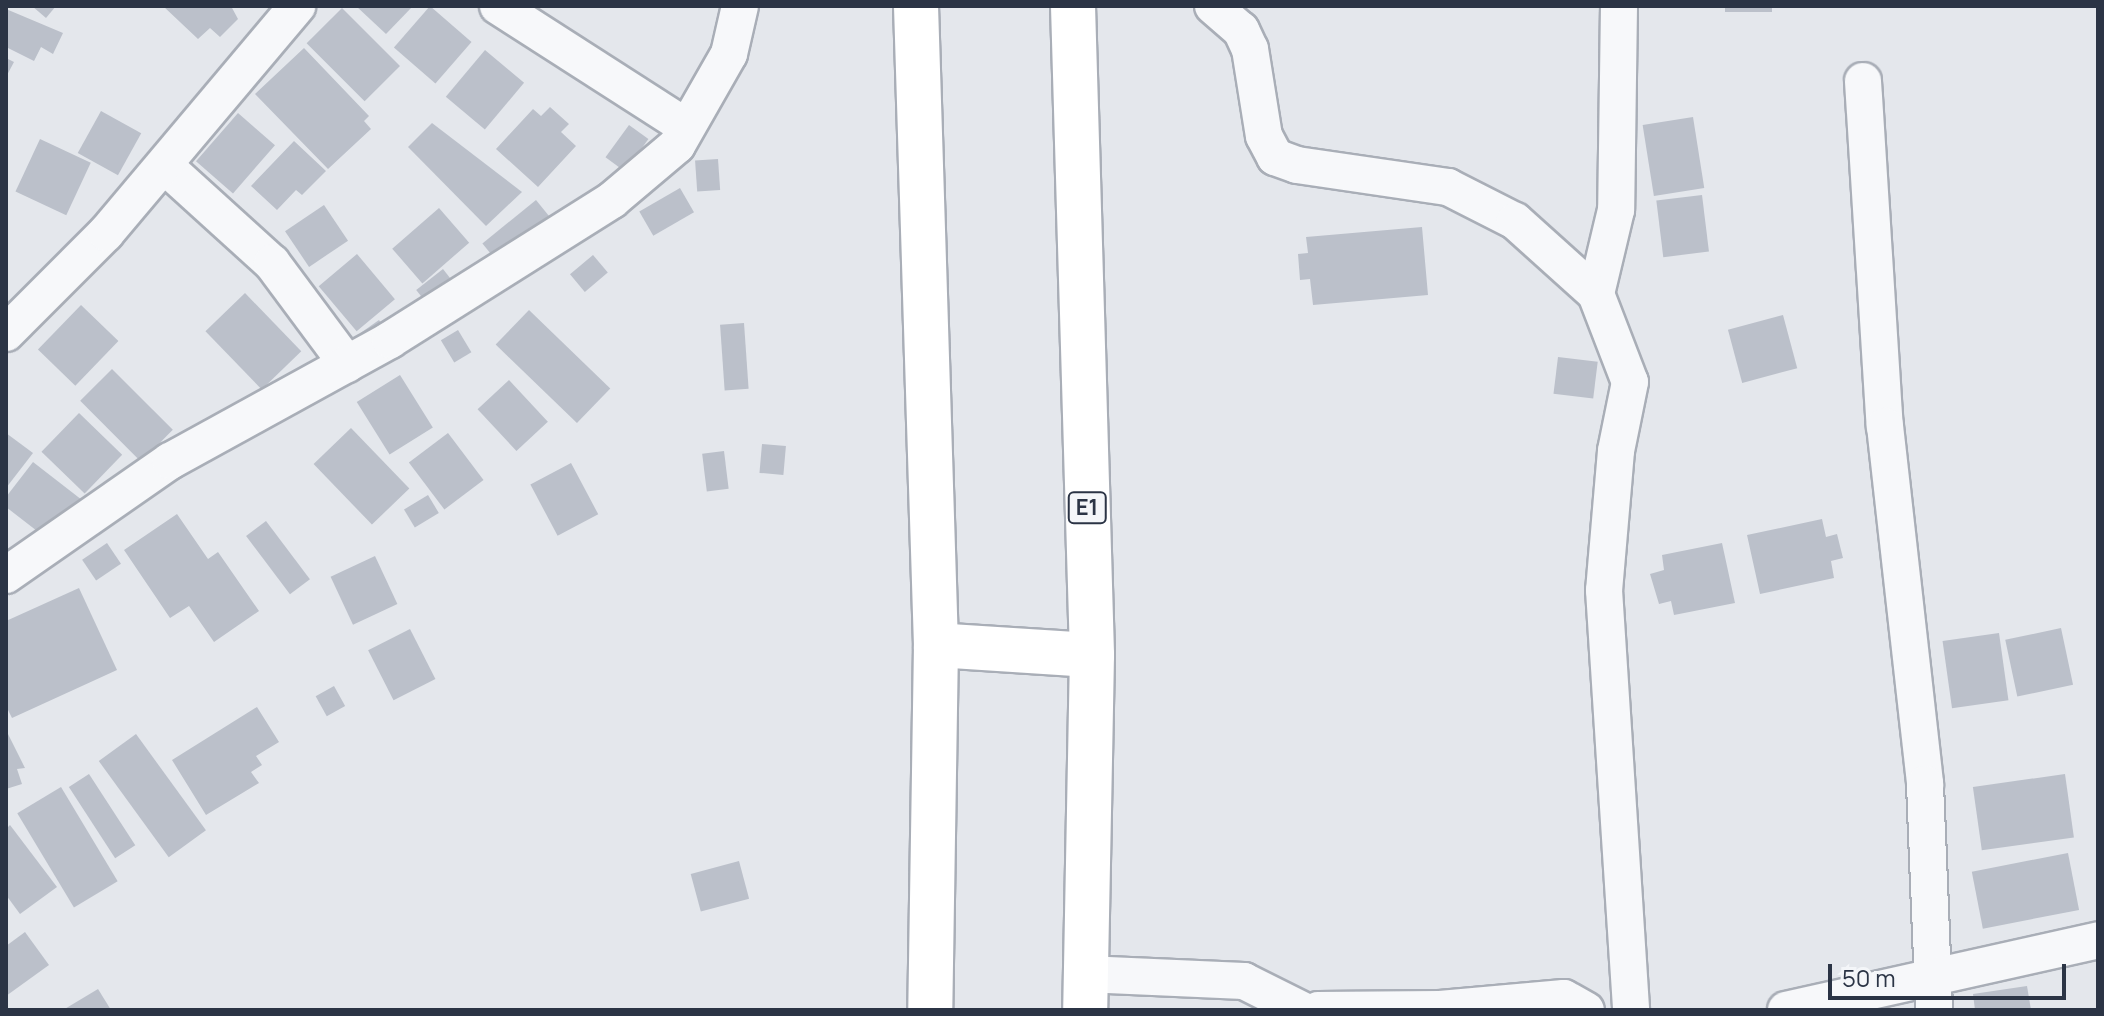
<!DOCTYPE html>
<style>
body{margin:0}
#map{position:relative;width:2104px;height:1016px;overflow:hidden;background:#e4e7ec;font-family:Manrope,sans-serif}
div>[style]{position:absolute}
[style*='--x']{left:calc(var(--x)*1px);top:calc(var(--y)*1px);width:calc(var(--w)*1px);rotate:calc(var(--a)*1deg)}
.building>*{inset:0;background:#bbc0ca;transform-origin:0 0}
.roads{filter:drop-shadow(2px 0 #a9aeb7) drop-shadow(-2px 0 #a9aeb7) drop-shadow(0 2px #a9aeb7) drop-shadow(0 -2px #a9aeb7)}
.street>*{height:36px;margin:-18px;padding:0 18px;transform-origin:18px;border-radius:18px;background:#f7f8fa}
.highway>*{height:44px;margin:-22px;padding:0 22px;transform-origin:22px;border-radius:22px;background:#fff}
span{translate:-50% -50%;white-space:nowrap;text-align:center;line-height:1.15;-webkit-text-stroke:8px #f4f6f9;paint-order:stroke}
.shield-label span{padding:2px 6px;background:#f4f6f9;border:2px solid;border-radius:6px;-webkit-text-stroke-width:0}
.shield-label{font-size:22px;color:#2b3445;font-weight:700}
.frame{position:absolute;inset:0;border:8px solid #2b3445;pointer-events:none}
.scale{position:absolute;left:1828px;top:964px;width:238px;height:36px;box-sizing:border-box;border:4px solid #2b3445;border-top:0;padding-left:10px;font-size:24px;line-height:28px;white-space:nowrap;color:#2b3445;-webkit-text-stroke:6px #f4f6f9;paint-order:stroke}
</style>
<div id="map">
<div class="building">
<div style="clip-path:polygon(32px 6px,56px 6px,46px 18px)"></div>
<div style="clip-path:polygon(163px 6px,231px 6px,238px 19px,220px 37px,210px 28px,198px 39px)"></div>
<div style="clip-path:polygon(356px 6px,413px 6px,386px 34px)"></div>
<div style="left:430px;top:6px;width:55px;height:55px;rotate:41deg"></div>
<div style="left:1725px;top:6px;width:47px;height:6px"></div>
<div style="left:342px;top:8px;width:82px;height:50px;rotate:45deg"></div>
<div style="clip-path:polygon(6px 9px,63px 33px,53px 54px,41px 47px,34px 61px,6px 47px)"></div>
<div style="clip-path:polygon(304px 48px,369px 116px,364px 121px,371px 129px,328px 169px,255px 94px)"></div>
<div style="left:485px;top:50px;width:51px;height:61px;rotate:40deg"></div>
<div style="clip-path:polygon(6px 58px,14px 62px,6px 77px)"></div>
<div style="clip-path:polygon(550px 107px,569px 124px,561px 132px,576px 146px,538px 187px,496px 149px,533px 109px,541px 116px)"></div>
<div style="left:101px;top:111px;width:46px;height:48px;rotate:29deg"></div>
<div style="left:238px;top:113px;width:49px;height:64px;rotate:41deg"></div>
<div style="left:1693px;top:117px;width:72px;height:51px;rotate:81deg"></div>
<div style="clip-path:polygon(432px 123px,522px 192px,486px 226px,408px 147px)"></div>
<div style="left:629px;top:125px;width:24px;height:40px;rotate:36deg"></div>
<div style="left:40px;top:139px;width:56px;height:58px;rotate:25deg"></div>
<div style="clip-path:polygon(294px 141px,326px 171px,302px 195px,296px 190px,277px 210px,251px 186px)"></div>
<div style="left:718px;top:159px;width:31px;height:23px;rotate:86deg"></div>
<div style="left:680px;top:188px;width:28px;height:47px;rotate:60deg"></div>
<div style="left:1702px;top:195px;width:57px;height:46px;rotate:83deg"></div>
<div style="left:536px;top:200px;width:22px;height:69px;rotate:51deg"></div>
<div style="left:324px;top:205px;width:43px;height:47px;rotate:56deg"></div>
<div style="left:439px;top:208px;width:46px;height:62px;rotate:49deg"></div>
<div style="clip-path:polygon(1422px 227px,1428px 295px,1313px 305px,1310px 279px,1300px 280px,1298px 254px,1308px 253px,1306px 237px)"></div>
<div style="left:357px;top:254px;width:59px;height:50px;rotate:50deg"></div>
<div style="left:593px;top:255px;width:23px;height:30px;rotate:50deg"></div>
<div style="left:443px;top:269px;width:24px;height:34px;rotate:52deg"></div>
<div style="left:245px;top:293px;width:81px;height:55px;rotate:46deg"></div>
<div style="left:81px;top:305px;width:52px;height:62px;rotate:44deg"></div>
<div style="left:529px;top:310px;width:113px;height:48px;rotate:44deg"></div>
<div style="left:1783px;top:315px;width:55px;height:57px;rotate:75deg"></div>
<div style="left:379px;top:320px;width:16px;height:23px;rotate:55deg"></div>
<div style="left:744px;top:323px;width:66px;height:24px;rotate:86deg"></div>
<div style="left:458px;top:330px;width:26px;height:20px;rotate:59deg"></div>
<div style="left:1558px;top:357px;width:40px;height:37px;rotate:7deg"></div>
<div style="left:112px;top:369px;width:86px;height:45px;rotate:45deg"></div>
<div style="left:400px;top:375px;width:62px;height:51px;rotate:58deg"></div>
<div style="left:509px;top:380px;width:57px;height:43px;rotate:47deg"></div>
<div style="left:79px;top:413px;width:60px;height:54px;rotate:44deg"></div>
<div style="left:351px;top:428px;width:84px;height:52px;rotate:46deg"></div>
<div style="clip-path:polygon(6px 433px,33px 453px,6px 488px)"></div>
<div style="left:448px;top:433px;width:59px;height:49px;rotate:53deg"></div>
<div style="left:762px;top:444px;width:24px;height:29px;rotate:5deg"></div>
<div style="left:724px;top:451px;width:38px;height:22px;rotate:83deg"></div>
<div style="clip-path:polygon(33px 462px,82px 500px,50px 541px,6px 507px,6px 497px)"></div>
<div style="left:571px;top:463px;width:58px;height:46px;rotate:62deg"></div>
<div style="left:428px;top:495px;width:21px;height:28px;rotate:59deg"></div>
<div style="clip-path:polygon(177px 514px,208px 559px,218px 552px,259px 611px,214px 642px,189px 606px,170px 618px,124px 550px)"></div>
<div style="clip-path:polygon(1822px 519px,1826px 537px,1837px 534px,1843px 558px,1831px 561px,1834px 578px,1760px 594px,1747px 535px)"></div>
<div style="left:266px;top:521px;width:73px;height:25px;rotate:53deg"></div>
<div style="left:107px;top:543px;width:25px;height:30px;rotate:56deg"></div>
<div style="clip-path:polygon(1722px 543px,1735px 603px,1674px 615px,1671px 601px,1659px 604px,1650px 574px,1664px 570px,1662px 555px)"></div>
<div style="left:375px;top:556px;width:53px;height:49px;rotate:65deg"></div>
<div style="clip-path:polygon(79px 588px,117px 670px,12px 718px,6px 706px,6px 621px)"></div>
<div style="left:2061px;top:628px;width:58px;height:57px;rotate:78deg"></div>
<div style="left:410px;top:629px;width:56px;height:47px;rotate:63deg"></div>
<div style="left:1999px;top:633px;width:68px;height:57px;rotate:82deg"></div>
<div style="left:334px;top:686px;width:23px;height:21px;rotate:61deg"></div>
<div style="clip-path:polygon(257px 707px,279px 742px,256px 756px,262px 765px,251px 772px,259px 783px,206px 815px,172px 760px)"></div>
<div style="clip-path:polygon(7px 732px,25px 768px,17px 769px,22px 784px,6px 789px)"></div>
<div style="left:136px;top:734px;width:119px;height:46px;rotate:54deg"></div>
<div style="left:89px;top:774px;width:85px;height:24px;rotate:57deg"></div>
<div style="left:2065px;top:774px;width:64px;height:93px;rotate:82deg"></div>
<div style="left:61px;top:787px;width:110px;height:51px;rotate:59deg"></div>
<div style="clip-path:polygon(10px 825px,57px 887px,20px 914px,6px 895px,6px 829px)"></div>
<div style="left:2068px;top:853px;width:58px;height:98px;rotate:79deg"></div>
<div style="left:739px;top:861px;width:39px;height:50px;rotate:75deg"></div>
<div style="clip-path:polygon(25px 932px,49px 965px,6px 996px,6px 946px)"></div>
<div style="clip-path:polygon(2027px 986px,2031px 1010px,1975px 1010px,1973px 994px)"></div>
<div style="clip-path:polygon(98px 989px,111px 1010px,63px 1010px)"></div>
</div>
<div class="roads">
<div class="street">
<div style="--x:498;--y:6;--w:222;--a:32.7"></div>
<div style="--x:1213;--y:6;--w:37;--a:41"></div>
<div style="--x:1241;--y:30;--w:21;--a:65"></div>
<div style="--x:1250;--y:49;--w:88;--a:80.9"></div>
<div style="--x:1264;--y:136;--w:24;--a:62"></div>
<div style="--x:1275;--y:157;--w:23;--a:20"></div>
<div style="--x:1297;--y:165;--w:153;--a:8.3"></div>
<div style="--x:1448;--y:187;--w:75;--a:26.9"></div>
<div style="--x:1515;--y:221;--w:109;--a:42"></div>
<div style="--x:1619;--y:6;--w:204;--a:90.8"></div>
<div style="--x:1616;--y:210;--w:86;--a:103.4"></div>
<div style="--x:1596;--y:294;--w:94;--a:68.9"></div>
<div style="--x:1630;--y:382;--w:70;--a:101.5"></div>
<div style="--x:1616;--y:451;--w:140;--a:94.9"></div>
<div style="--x:1604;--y:590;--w:421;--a:86.3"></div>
<div style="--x:1863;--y:81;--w:346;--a:86.4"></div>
<div style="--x:1885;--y:426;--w:360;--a:83.6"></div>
<div style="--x:1925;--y:784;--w:226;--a:87.7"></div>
<div style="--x:165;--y:166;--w:144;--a:42.2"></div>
<div style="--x:272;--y:263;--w:126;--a:53.4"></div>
<div style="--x:6;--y:333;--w:141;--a:-45"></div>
<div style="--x:106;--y:233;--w:297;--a:-49.9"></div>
<div style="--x:6;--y:575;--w:200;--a:-34.8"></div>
<div style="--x:170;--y:461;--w:251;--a:-28.8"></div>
<div style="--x:390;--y:340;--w:262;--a:-32.2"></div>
<div style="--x:612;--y:200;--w:85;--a:-40.2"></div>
<div style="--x:677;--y:145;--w:105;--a:-60.3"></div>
<div style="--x:729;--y:54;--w:49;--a:-77.1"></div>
<div style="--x:1085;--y:974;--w:159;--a:2.5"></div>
<div style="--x:1244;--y:981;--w:65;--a:26.6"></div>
<div style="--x:1318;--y:1010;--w:122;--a:-0.5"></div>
<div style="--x:1440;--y:1009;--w:124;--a:-5.1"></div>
<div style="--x:1564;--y:998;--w:25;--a:29"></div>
<div style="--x:1786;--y:1010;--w:320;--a:-12.6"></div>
</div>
<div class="highway">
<div style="--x:916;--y:6;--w:639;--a:88.21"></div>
<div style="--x:936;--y:645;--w:365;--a:90.9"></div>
<div style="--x:1073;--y:6;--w:649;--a:88.32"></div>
<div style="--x:1092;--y:655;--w:355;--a:91.1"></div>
<div style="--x:936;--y:645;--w:156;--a:3.7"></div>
</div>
</div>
<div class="shield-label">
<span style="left:1087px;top:508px">E1</span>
</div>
<div class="frame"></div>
<div class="scale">50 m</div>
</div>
